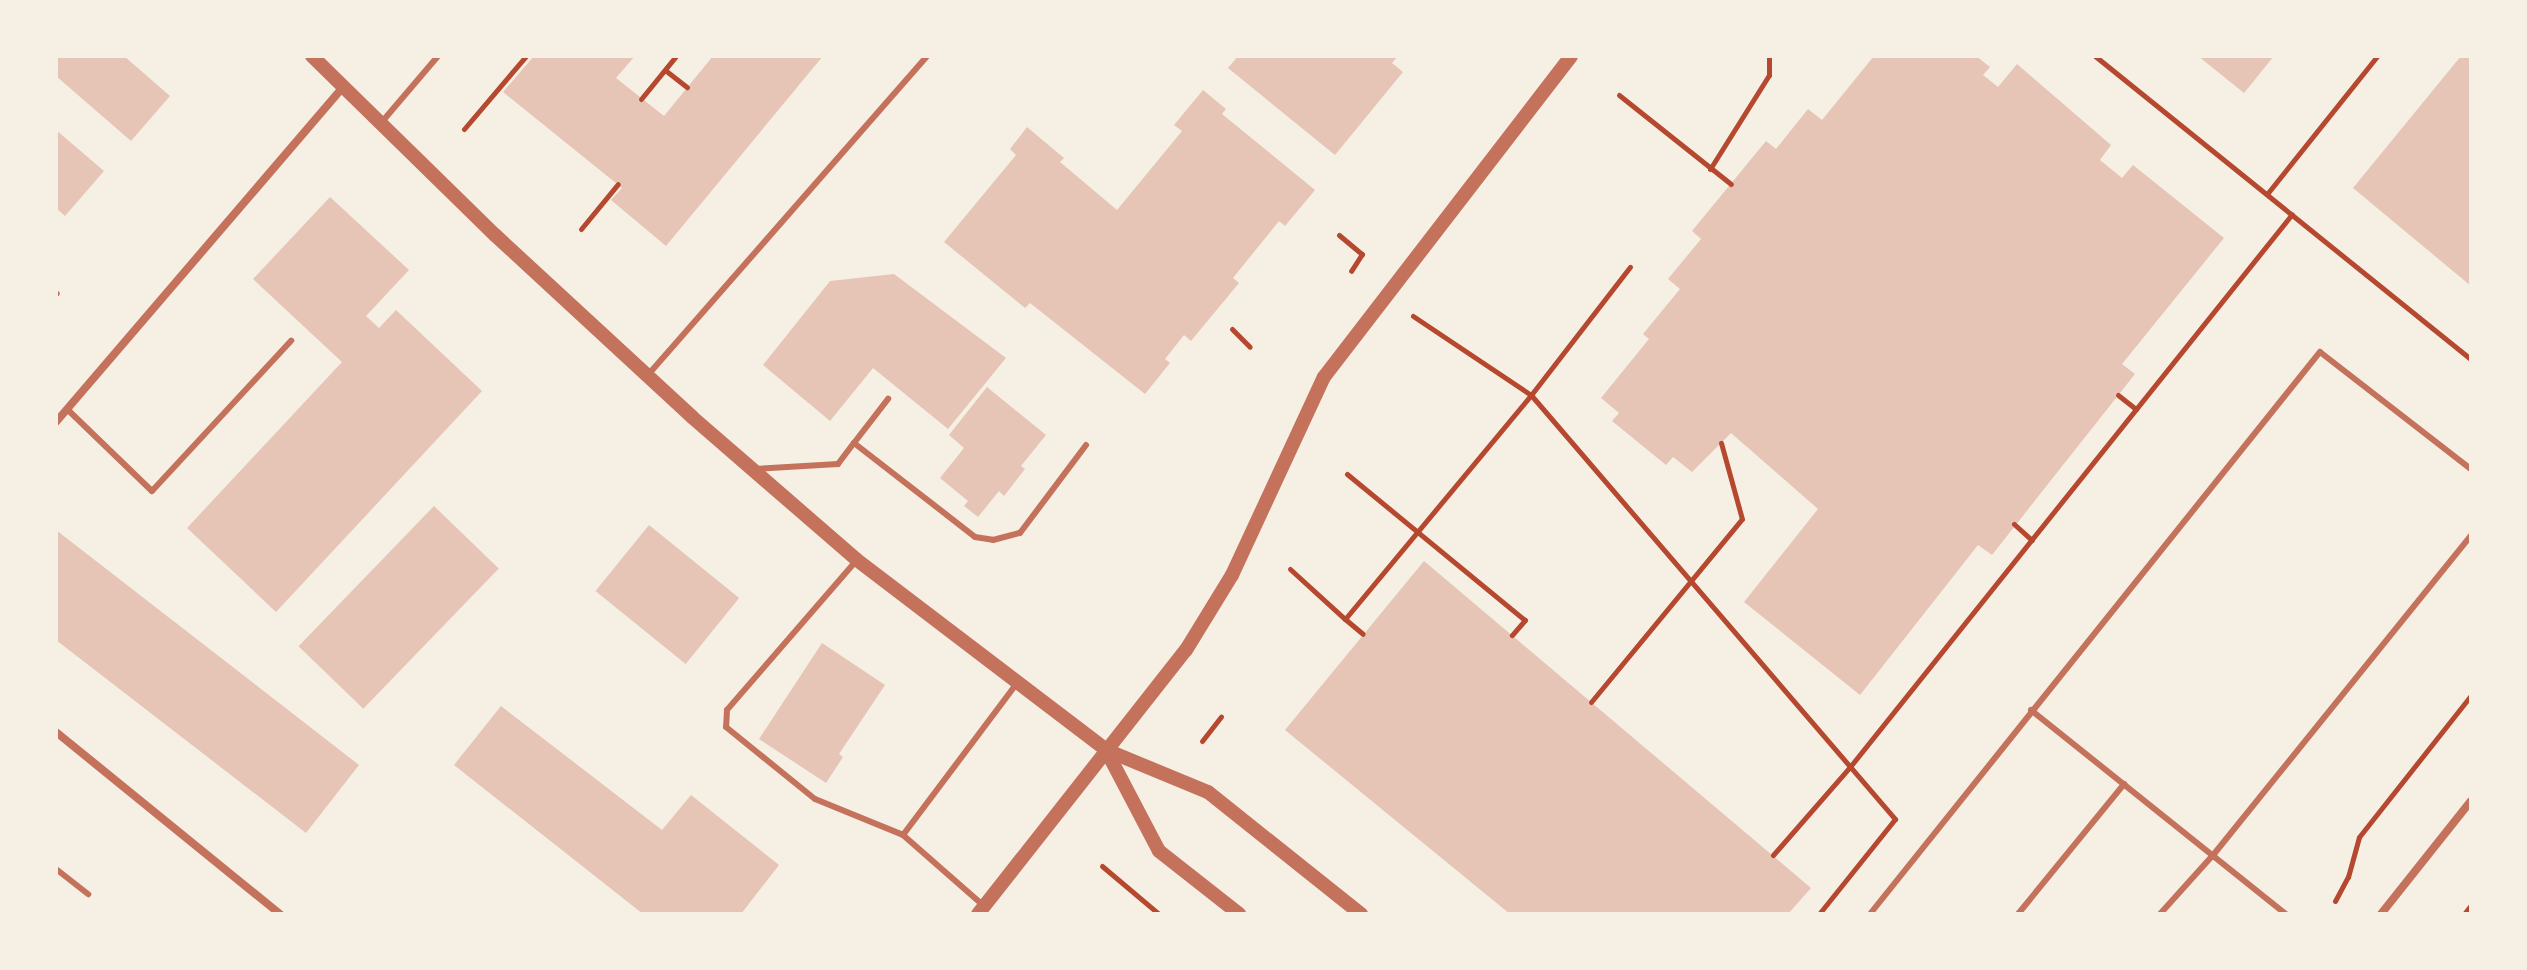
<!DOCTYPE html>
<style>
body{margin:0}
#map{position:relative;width:2527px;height:970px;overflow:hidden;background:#f6efe4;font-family:Cabin,sans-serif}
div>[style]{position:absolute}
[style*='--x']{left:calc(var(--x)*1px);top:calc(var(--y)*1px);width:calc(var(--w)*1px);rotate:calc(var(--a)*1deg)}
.building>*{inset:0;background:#e6c5b7;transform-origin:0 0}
.path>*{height:5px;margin:-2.5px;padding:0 2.5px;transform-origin:2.5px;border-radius:2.5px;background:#b5482f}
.service>*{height:6px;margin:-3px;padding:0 3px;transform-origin:3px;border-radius:3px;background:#c5725c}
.minor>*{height:8px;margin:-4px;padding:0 4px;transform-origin:4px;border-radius:4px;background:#c5725c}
.tertiary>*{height:14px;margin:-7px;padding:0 7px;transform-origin:7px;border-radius:7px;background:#c5725c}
span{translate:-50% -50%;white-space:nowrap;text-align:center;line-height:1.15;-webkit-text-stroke:6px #f6efe4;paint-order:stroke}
.frame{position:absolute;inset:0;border:58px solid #f6efe4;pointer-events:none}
</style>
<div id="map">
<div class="building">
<div style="clip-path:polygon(56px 56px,124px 56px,170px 96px,131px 141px,56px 76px)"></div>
<div style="clip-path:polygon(534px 56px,635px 56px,616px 78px,664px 116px,713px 56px,823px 56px,666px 246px,611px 200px,622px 188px,503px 92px)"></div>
<div style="clip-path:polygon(1238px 56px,1398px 56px,1392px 63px,1403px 72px,1335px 155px,1228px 68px)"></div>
<div style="clip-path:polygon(1874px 56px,1976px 56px,1990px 67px,1983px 75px,1998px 87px,2017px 64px,2111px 145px,2100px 160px,2122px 178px,2133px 165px,2224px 238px,2122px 364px,2135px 374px,1992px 555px,1978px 545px,1860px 695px,1744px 602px,1818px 509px,1731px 433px,1692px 472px,1673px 457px,1666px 465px,1612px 421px,1619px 413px,1601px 398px,1649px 339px,1643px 334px,1680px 289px,1668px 279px,1701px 239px,1692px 231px,1766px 141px,1776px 149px,1808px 109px,1822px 120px)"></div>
<div style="clip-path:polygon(2198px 56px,2274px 56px,2244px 93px)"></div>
<div style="clip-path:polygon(2461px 56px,2471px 56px,2471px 286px,2353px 188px)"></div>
<div style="clip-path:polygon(1203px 90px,1226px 109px,1222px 114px,1315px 190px,1285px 226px,1279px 221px,1233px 278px,1239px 283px,1191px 341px,1184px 335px,1165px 359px,1170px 363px,1145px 394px,1030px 303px,1025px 308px,944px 242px,1016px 155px,1010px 149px,1027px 127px,1064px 158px,1060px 162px,1117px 210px,1182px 131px,1174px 125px)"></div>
<div style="clip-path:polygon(56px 130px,104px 171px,65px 216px,56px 208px)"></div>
<div style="clip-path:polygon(330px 197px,409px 270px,366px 316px,379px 328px,396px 310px,482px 391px,276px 612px,187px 528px,342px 362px,253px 279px)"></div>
<div style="clip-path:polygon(894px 274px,1006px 358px,948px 429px,873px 368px,830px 421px,763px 365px,830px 281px)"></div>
<div style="clip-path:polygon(987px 387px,1046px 435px,1021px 466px,1025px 469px,1004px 496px,999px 491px,978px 517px,964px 506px,968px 501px,940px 478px,964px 448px,949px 435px)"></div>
<div style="left:434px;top:506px;width:90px;height:195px;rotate:44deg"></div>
<div style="left:649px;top:525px;width:116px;height:85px;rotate:39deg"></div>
<div style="clip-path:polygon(56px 530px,359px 765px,306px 833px,56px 640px)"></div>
<div style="clip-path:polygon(1424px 561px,1811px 888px,1788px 914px,1510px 914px,1285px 730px)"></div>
<div style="clip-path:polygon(822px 643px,885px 685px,839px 754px,843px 757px,826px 783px,759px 739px)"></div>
<div style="clip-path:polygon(501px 706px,662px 830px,691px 795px,779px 865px,741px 914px,643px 914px,454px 765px)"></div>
</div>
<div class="path">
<div style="--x:2095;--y:56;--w:483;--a:38.9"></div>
<div style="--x:665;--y:70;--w:28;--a:38"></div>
<div style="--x:1619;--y:95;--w:143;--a:38.5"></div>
<div style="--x:641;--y:99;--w:55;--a:-50.9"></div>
<div style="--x:464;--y:129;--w:96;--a:-49.7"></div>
<div style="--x:1710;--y:169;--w:111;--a:-57.9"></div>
<div style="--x:1769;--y:75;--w:19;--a:-90"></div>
<div style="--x:2267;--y:194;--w:176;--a:-51.4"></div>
<div style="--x:581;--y:229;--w:58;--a:-50.6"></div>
<div style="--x:1339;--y:235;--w:30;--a:40"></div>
<div style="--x:1362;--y:254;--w:20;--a:123"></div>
<div style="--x:1413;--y:316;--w:142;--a:33.8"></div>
<div style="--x:1531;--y:395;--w:559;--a:49.35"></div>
<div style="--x:1895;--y:819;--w:122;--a:128.7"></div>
<div style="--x:1232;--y:329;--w:25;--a:45"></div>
<div style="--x:2118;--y:395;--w:23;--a:38"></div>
<div style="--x:1347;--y:474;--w:230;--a:39.4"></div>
<div style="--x:1525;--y:620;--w:20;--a:131"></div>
<div style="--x:2014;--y:524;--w:24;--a:42"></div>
<div style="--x:1290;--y:569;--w:74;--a:42.3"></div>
<div style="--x:1345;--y:619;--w:291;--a:-50.3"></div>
<div style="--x:1531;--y:395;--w:162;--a:-52.3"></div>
<div style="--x:1345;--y:619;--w:23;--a:40"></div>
<div style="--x:1591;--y:702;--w:237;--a:-50.5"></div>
<div style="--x:1742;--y:519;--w:79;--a:-105.4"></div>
<div style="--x:1202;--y:741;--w:31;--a:-52"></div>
<div style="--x:1773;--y:855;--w:116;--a:-48.9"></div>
<div style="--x:1849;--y:768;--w:709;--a:-51.35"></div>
<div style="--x:1102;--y:866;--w:75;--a:40.1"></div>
<div style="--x:2335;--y:901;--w:27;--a:-62"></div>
<div style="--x:2348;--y:877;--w:41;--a:-74.6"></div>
<div style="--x:2359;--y:837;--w:181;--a:-51.7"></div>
<div style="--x:2464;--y:914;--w:11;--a:-52"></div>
</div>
<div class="service">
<div style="--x:381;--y:123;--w:88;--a:-49.6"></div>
<div style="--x:56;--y:293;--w:1;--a:45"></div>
<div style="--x:647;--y:376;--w:425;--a:-48.8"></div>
<div style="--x:67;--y:409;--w:118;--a:44"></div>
<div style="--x:152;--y:491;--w:205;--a:-47.2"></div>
<div style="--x:854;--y:443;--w:56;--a:-52.3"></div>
<div style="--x:755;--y:469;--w:83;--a:-3.4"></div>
<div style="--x:838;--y:464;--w:26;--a:-53"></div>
<div style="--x:854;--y:443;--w:153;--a:37.8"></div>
<div style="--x:975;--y:537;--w:18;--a:9"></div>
<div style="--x:993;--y:540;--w:28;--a:-15"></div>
<div style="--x:1020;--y:533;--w:110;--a:-53.1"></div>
<div style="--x:856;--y:561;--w:197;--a:130.9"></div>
<div style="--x:727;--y:710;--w:17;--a:93"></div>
<div style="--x:726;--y:727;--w:114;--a:39"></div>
<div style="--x:815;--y:799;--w:95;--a:22.2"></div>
<div style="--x:903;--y:835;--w:108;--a:41.2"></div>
<div style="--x:2031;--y:710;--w:327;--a:38.7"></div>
<div style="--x:903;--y:835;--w:190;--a:-53.1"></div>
<div style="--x:56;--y:869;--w:41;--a:38"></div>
<div style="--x:1870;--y:914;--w:720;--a:-51.32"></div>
<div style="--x:2320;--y:352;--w:191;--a:37.8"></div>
<div style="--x:2018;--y:914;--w:168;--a:-50.8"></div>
<div style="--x:2160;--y:914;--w:81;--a:-48"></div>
<div style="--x:2214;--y:854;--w:410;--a:-51.1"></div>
</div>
<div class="minor">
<div style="--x:56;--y:422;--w:441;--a:-49.4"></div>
<div style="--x:56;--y:732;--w:289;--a:39.1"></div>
<div style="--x:2381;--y:914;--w:144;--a:-51.5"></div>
</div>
<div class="tertiary">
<div style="--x:312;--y:56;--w:256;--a:44.4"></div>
<div style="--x:495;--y:235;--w:268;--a:42.7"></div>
<div style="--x:692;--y:417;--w:218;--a:40.9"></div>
<div style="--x:857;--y:560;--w:313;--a:37.3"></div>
<div style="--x:1106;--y:750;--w:110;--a:22.4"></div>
<div style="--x:1208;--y:792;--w:196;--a:38.6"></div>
<div style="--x:1106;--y:750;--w:114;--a:62.3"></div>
<div style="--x:1159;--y:851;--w:102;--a:38.2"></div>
<div style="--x:978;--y:914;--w:336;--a:-51.8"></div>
<div style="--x:1186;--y:650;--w:88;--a:-58.5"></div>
<div style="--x:1232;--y:575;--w:218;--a:-65.1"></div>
<div style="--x:1324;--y:377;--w:405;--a:-52.4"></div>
</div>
<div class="frame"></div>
</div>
